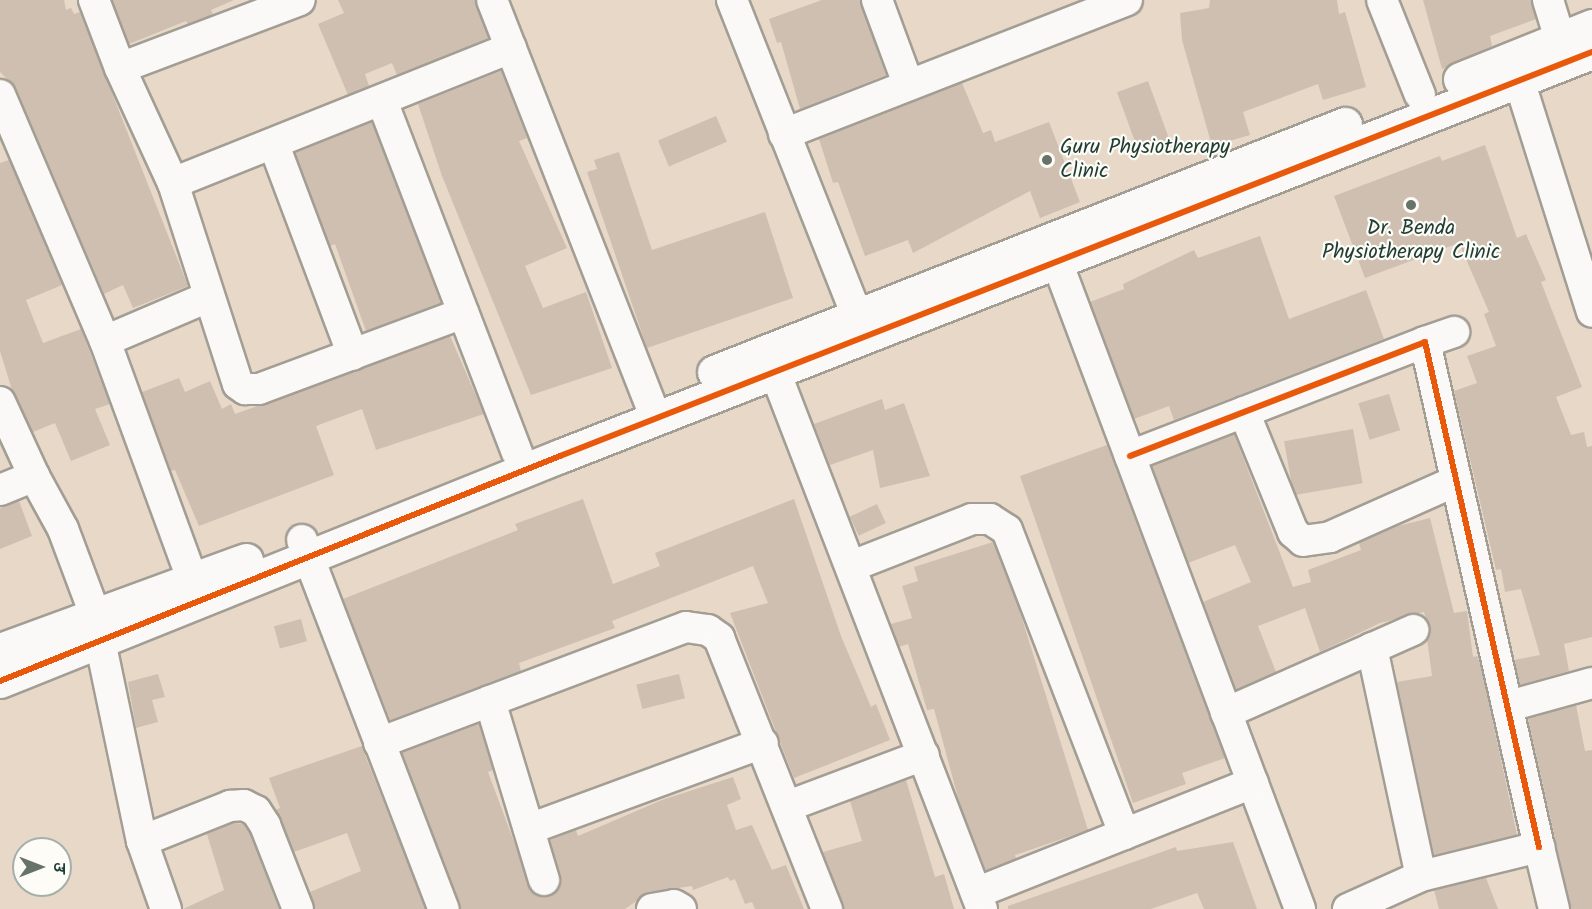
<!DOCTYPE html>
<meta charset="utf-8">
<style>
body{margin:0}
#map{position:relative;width:1592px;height:909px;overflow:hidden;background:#e7d8c8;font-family:Kalam,"Playpen Sans Deva",sans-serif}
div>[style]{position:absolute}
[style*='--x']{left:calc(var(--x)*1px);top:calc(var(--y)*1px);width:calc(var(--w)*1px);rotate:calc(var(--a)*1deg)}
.building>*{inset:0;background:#cfbfb1;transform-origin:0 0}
.roads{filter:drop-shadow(2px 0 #a39e94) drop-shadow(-2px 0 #a39e94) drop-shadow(0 2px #a39e94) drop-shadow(0 -2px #a39e94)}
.minor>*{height:30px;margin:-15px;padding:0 15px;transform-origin:15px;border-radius:15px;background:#fbf9f7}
.tertiary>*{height:33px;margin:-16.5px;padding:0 16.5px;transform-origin:16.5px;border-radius:16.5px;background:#fbf9f7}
.cycleway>*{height:6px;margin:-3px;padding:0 3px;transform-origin:3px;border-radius:3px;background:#e8590c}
.dots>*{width:16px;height:16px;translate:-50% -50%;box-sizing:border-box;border:3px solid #fdfcf7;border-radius:50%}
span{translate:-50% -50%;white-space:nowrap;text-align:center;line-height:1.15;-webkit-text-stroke:4.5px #fdfcf7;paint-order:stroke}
.poi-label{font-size:21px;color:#1f3d34}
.left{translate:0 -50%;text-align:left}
.north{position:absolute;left:12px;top:837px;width:60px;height:60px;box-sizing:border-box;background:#fdfcf7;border:2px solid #a4b0a9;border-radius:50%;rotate:90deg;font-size:16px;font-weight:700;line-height:24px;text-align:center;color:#1f3d34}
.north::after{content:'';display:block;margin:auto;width:21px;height:27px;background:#657368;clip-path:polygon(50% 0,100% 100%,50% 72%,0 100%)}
</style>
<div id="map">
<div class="building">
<div style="clip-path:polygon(0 0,64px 0,66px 10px,71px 8px,74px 14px,80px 12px,188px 286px,133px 308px,123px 285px,104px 294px,16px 88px,0 72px)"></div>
<div style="clip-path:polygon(112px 0,234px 0,211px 10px,213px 15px,188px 24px,186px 21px,129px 44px)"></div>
<div style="clip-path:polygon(338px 0,475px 0,489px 38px,397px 75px,392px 63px,365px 74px,369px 86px,348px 95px,318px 24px,344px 13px)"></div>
<div style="clip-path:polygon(822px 0,860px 0,886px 75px,800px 109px,781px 42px,777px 43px,769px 19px)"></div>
<div style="clip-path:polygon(1210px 0,1337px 0,1339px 14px,1345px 12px,1366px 87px,1323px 100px,1318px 84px,1243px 112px,1250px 135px,1212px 146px,1182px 40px,1180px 13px,1209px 8px)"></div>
<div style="clip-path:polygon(1423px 0,1531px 0,1536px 19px,1490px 36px,1492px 46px,1442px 69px)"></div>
<div style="clip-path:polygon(501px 71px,527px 138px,519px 141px,567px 248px,525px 266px,543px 308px,586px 292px,612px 368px,531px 395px,442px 176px,418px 104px)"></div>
<div style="left:1148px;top:81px;width:65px;height:33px;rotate:70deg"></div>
<div style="clip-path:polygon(962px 83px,983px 133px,991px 130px,995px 142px,1049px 122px,1080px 202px,1040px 218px,1030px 191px,913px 253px,908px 240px,865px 256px,838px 182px,833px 183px,819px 139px)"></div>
<div style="left:716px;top:116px;width:28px;height:63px;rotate:67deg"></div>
<div style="clip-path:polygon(372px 122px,441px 303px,366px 331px,335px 244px,330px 246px,295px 153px)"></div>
<div style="clip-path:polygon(1485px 145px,1517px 238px,1526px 234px,1546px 280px,1541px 282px,1582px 387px,1556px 397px,1571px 435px,1584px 432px,1587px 447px,1592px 446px,1592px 637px,1564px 644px,1569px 671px,1520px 685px,1514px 660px,1540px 655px,1521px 589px,1505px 592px,1501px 569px,1496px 570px,1454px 391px,1477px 383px,1467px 356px,1496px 346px,1484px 314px,1489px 312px,1459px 243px,1365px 278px,1334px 196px,1440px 156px,1442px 161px)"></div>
<div style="clip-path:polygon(619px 152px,652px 250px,765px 212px,793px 298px,647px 348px,587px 172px,597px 169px,594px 160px)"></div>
<div style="clip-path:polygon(9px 160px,62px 285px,26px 300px,43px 343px,81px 329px,110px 404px,95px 409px,110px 445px,71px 461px,55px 423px,33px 432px,12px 390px,0 351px,0 163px)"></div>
<div style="clip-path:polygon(1260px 236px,1289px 319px,1366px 290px,1384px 339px,1174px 420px,1169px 406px,1134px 419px,1090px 302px,1124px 289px,1123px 284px,1194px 250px,1198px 258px)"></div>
<div style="clip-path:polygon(450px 336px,484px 414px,376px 450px,362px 409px,316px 426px,334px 475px,199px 526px,175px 470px,171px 471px,142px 392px,179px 378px,185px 392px,210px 381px,222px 409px,231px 404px,235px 414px)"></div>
<div style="left:1389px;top:394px;width:38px;height:32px;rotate:73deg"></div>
<div style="clip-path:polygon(882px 399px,885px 410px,904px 403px,930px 476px,880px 488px,873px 450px,830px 465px,814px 424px)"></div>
<div style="left:1353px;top:429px;width:55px;height:70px;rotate:80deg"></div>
<div style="clip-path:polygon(1234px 434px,1293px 587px,1311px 582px,1308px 570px,1361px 550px,1359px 543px,1398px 526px,1430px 518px,1454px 613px,1467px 611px,1473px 657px,1477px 656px,1481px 666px,1517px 835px,1434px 855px,1397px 682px,1432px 676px,1427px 639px,1430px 631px,1424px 612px,1380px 623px,1320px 652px,1305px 608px,1258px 626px,1276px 672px,1236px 690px,1203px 602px,1251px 582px,1235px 545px,1188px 563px,1152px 466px)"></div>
<div style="clip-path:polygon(1107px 445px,1225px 758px,1182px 773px,1186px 784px,1133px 803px,1020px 476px)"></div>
<div style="clip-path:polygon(583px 499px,613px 584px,660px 566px,655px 553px,794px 499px,841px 636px,871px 707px,876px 704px,890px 740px,794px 778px,730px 613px,768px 603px,753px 566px,612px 621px,615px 628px,519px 663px,521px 671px,390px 720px,343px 599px,518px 530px,515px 524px)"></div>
<div style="clip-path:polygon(19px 501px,32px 536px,0 549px,0 508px)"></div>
<div style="left:877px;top:504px;width:21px;height:30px;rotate:65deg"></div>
<div style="clip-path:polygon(993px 542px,1018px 606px,1088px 830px,1015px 855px,1016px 859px,986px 871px,960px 805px,934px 709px,927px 710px,908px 644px,899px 647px,891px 624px,912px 618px,902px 586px,918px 581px,914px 567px)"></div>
<div style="left:301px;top:619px;width:23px;height:28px;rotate:75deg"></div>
<div style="clip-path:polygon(158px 674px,165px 697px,152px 700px,158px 722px,136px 728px,128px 682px)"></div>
<div style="left:679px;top:674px;width:25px;height:44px;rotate:76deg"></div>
<div style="clip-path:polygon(1576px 705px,1585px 751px,1592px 750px,1592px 909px,1571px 909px,1528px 719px)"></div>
<div style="clip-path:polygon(479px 724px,493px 770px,488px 772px,533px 893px,550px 896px,561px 884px,550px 840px,576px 830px,578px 836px,662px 800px,733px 777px,741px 799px,727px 805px,736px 830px,752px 825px,772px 870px,786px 865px,804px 909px,755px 909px,752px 902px,745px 904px,735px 879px,730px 881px,728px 877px,693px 890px,692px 886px,649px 892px,625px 909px,461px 909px,402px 753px)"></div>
<div style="clip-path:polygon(362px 746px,363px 750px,426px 909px,315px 909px,310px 892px,361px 871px,347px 833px,294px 852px,276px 810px,280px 808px,269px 778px)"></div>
<div style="clip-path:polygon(906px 780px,935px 877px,944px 874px,954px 909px,844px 909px,823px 852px,862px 841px,850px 801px)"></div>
<div style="clip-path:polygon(234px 823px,244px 824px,250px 833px,279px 909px,183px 909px,224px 890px,207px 834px)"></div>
<div style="clip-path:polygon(1233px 842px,1257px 909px,1204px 909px,1197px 893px,1151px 909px,1008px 909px,1008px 906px,1176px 847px,1177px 851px)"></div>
<div style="clip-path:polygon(1486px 878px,1498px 909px,1439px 909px,1434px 890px)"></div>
</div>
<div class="roads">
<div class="minor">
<div style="--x:94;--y:0;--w:73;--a:69.1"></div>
<div style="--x:120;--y:68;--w:192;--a:-20.7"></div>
<div style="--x:492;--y:0;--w:449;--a:68.6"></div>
<div style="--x:732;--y:0;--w:340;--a:68.4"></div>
<div style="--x:877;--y:0;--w:90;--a:69.7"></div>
<div style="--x:1382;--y:0;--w:102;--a:68.2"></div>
<div style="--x:1548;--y:0;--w:41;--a:72.9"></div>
<div style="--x:1512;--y:58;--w:266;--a:72.5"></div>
<div style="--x:120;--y:68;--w:127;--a:65.3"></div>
<div style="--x:173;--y:183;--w:364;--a:-21.8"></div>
<div style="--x:0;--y:95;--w:267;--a:66.9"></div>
<div style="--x:105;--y:341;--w:253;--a:69.9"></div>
<div style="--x:382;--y:101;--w:377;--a:69"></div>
<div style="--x:784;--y:134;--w:368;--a:-21.3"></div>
<div style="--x:274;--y:145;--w:224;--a:69.4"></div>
<div style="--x:173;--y:183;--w:211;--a:72.1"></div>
<div style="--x:238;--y:384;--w:9;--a:36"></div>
<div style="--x:245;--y:389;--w:14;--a:0"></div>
<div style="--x:259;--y:389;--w:218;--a:-20.4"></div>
<div style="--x:1057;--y:262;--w:691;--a:69.41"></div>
<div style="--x:105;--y:341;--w:112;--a:-23.1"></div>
<div style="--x:1425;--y:342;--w:31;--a:-19"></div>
<div style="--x:767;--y:351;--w:598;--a:68.93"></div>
<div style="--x:0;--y:402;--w:81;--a:65.3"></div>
<div style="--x:1244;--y:412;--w:130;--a:67.8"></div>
<div style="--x:1293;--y:532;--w:13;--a:42"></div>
<div style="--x:1303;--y:541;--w:27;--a:-8"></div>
<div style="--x:1330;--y:537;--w:138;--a:-24"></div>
<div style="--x:1130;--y:456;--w:316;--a:-21.1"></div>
<div style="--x:1425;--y:342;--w:518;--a:77.28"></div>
<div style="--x:0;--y:490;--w:37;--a:-22"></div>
<div style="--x:34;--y:476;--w:60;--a:61.3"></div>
<div style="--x:63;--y:529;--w:89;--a:69.5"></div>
<div style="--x:94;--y:612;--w:234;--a:78.2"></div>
<div style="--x:142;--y:841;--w:72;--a:70.6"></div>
<div style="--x:302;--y:540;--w:395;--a:69"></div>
<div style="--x:852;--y:566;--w:129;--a:-21.4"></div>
<div style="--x:972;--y:519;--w:18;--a:0"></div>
<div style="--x:990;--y:519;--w:20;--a:33"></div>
<div style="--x:1007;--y:530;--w:326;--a:68.9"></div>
<div style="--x:1372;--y:648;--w:233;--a:77.9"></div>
<div style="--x:490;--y:701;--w:187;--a:73.2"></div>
<div style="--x:1509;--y:706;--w:86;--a:-15.5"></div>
<div style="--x:1226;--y:713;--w:205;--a:-23.9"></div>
<div style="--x:379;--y:743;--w:328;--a:-20.7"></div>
<div style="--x:686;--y:627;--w:22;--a:8"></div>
<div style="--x:708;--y:630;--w:14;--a:36"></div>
<div style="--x:719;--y:638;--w:292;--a:68.3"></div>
<div style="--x:788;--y:806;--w:145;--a:-20.6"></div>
<div style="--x:529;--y:829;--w:249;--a:-20.2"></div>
<div style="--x:142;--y:841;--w:95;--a:-21.7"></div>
<div style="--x:230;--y:806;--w:14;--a:-4"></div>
<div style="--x:244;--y:805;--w:13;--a:27"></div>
<div style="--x:256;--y:811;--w:17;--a:57"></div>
<div style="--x:265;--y:825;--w:90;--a:68.6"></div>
<div style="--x:976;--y:893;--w:298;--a:-21.7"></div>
<div style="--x:652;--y:909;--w:22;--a:-10"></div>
<div style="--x:674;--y:905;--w:8;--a:30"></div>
<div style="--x:1348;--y:909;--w:80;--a:-24.3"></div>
<div style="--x:1421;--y:876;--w:122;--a:-13.8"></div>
<div style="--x:1539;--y:847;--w:64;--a:76.4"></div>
</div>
<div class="tertiary">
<div style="--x:1460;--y:79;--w:142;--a:-21.9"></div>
<div style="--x:714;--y:372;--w:678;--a:-21.46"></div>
<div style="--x:0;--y:650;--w:262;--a:-20.1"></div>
<div style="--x:0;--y:681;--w:604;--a:-21.89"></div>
<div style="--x:560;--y:456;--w:1108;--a:-21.38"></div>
</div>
</div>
<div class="cycleway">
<div style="--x:1130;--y:456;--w:316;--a:-21.1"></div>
<div style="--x:1425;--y:342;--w:518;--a:77.28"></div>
<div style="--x:0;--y:681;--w:604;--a:-21.89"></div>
<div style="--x:560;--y:456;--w:1108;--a:-21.38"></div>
</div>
<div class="dots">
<div style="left:1047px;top:160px;background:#657368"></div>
<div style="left:1411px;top:205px;background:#657368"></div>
</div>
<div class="poi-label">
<span class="left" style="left:1060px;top:160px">Guru Physiotherapy<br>Clinic</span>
<span style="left:1411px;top:241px">Dr. Benda<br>Physiotherapy Clinic</span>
</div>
<div class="north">उ</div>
</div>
